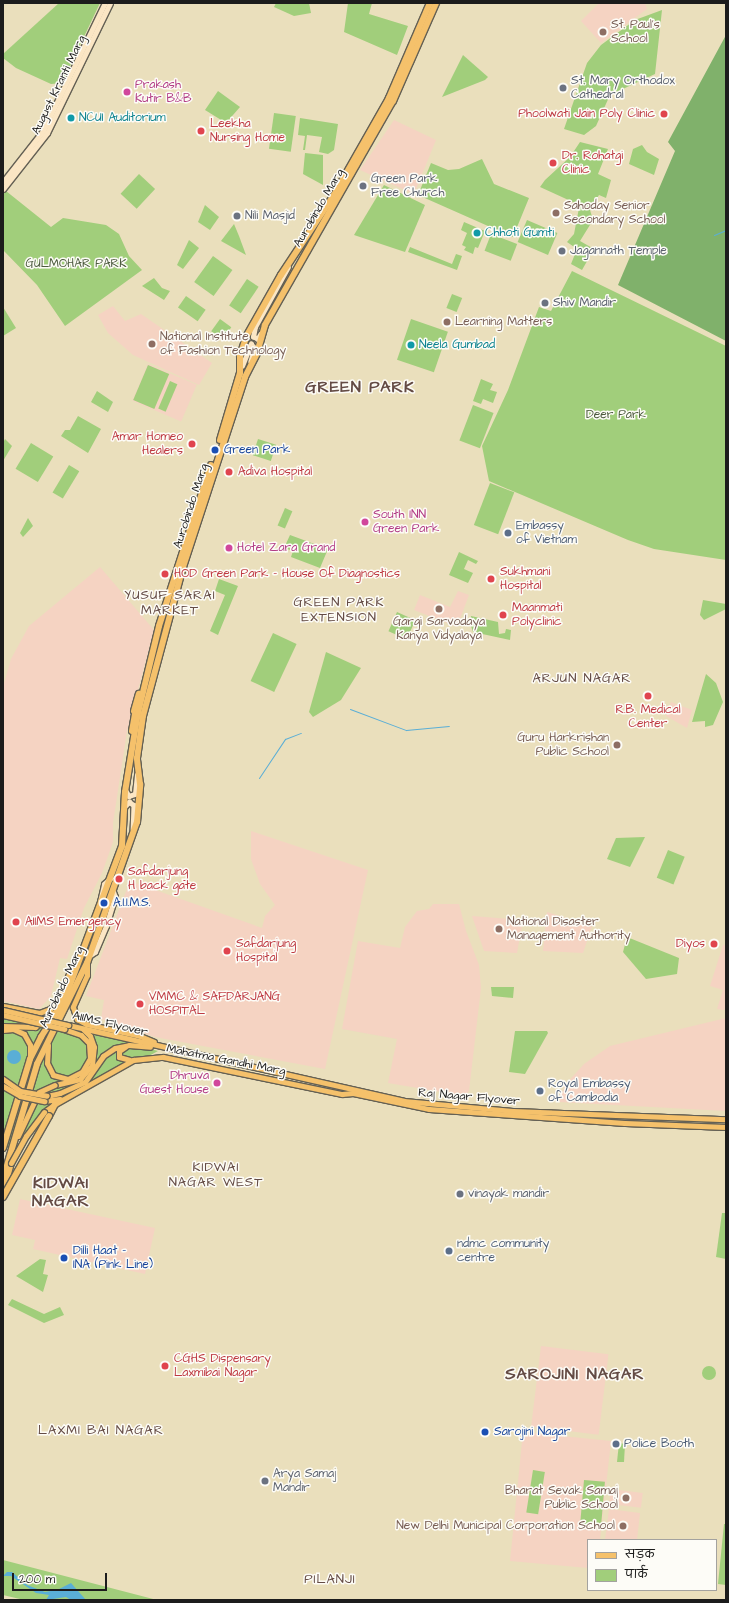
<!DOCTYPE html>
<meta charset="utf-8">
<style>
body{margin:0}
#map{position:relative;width:729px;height:1603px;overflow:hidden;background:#eadfbc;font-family:"Architects Daughter","Playpen Sans Deva",sans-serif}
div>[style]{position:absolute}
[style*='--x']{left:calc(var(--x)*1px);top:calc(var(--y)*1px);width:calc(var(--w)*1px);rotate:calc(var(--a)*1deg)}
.built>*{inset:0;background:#f5d3c2;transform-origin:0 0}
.green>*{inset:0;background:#a1ce7b;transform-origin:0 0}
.round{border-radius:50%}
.forest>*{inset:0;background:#80b16b}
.water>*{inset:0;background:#5aaed6}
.stream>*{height:1px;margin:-0.5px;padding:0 0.5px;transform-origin:0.5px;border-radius:0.5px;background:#5aaed6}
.roads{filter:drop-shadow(1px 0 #646054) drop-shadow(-1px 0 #646054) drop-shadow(0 1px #646054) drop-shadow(0 -1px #646054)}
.secondary>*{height:4.5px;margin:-2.25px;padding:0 2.25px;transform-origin:2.25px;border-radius:2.25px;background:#fbe6c4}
.primary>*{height:5px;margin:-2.5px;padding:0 2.5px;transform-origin:2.5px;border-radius:2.5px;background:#f5c16b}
.highway>*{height:6px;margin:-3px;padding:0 3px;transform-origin:3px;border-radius:3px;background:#f5c16b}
.bridges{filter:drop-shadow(1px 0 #646054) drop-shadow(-1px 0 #646054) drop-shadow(0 1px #646054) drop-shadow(0 -1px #646054)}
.primary-bridge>*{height:5px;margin:-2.5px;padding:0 2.5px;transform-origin:2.5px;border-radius:2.5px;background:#f5c16b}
.highway-bridge>*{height:6px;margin:-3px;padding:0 3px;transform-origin:3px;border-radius:3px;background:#f5c16b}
.dots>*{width:11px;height:11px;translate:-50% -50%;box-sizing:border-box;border:2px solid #fdfcf7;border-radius:50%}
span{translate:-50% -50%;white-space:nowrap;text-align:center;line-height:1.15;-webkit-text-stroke:3px #fdfcf7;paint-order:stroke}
.education-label{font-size:12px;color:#785e54}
.left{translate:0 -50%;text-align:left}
.right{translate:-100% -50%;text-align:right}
.worship-label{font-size:12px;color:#5b616d}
.street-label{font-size:12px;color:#1c1c1c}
.hotel-label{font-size:12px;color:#b23c85}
.health-label{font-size:12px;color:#be3a42}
.culture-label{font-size:12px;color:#0d838f}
.park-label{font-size:12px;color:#4b5a3d}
.transit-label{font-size:12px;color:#164399}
.service-label{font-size:12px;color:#4e5e75}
.neighbourhood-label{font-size:13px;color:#644b44;letter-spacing:1px}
.district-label{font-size:16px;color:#644b44;font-weight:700;letter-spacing:1px}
.frame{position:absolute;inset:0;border:4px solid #1c1c1c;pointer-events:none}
.legend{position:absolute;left:587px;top:1539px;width:130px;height:52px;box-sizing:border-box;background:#fdfcf7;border:1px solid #a3a29f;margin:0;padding:5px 7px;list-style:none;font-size:12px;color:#1c1c1c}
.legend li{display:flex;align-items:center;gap:8px;height:20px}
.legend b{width:20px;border:1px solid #a3a29f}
.scale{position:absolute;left:12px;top:1573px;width:95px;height:18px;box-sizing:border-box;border:2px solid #1c1c1c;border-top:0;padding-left:5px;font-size:12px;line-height:14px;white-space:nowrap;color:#1c1c1c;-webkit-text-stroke:3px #fdfcf7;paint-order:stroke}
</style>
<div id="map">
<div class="built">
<div style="clip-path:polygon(599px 3px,645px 3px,647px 9px,601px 43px,581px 21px)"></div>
<div style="clip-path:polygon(394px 120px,436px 140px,414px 194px,360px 170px)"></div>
<div style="clip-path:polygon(113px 306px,125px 321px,141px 314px,212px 363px,199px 385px,133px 355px,108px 333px,98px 315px)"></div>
<div style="left:148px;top:364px;width:53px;height:40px;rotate:23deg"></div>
<div style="clip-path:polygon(100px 567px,154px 630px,127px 731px,113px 823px,113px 842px,102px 873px,84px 908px,67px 959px,60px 958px,51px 996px,39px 1009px,3px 1001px,3px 687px,11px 659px,29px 626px)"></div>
<div style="clip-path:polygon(458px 591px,469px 595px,457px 627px,414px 610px,420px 595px,450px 607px)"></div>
<div style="clip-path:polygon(671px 702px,692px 710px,687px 728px,666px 716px)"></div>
<div style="clip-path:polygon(251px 831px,368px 870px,325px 1069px,155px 1037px,101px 1019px,104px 1000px,86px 996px,130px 881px,262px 928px,265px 916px,275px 905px,260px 884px,251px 859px)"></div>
<div style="clip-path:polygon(433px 904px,459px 904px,466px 931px,479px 965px,481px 988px,469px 1091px,465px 1096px,388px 1083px,397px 1039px,342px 1029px,358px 941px,400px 948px,405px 927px,417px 911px,429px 909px)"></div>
<div style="clip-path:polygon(547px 912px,592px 926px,583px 953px,543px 951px)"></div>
<div style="clip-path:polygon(472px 916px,523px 920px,517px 953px,484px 951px)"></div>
<div style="clip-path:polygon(723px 945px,726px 945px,726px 1009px,723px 1010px,717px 1009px,723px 990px,710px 986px)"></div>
<div style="clip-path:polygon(726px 1018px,726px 1111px,559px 1102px,565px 1085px,584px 1064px,610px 1046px)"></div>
<div style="clip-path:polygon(20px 1199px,155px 1228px,145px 1274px,33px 1249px,35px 1240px,12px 1235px)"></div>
<div style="left:541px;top:1346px;width:68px;height:81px;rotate:7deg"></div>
<div style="clip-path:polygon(523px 1432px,611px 1441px,600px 1540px,588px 1540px,588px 1568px,510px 1561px)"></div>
<div style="left:611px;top:1489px;width:32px;height:15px;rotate:7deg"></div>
<div style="clip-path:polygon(609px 1509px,640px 1513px,637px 1540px,605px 1540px)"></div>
</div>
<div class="green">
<div style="clip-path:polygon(59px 3px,100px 3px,62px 83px,51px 84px,16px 68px,3px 58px,3px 54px)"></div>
<div style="clip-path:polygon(276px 3px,309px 3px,311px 13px,294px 16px,274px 7px)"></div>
<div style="clip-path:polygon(348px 3px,372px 3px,369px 14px,408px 26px,397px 55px,344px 32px)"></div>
<div style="clip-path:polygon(662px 10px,655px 74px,610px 95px,596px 126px,584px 135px,564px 129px,587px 63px,601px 45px,635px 20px)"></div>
<div style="clip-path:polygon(463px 55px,488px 77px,485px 80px,442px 97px)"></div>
<div style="clip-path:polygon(218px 91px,240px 107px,226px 123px,205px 110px)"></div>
<div style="left:274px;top:113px;width:22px;height:36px;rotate:8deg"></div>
<div style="clip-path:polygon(300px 118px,338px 124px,334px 150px,328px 154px,319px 152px,322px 137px,307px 135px,305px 150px,303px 150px,305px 136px,298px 135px)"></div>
<div style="clip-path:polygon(580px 142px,608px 149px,598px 174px,611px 180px,606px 198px,599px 195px,590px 210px,593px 220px,580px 241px,594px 249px,582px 270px,571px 264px,577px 249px,567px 242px,574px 234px,579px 208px,575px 203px,540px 187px,545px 180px,570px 157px)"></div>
<div style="clip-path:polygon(642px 145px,647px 152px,659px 159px,654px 175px,629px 164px,633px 149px)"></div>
<div style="clip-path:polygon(305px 153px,323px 155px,323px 185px,303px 174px)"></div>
<div style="clip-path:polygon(482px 159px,494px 184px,529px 198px,513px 237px,418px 195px,431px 163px,448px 170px,459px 169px)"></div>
<div style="left:139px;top:174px;width:22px;height:27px;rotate:43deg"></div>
<div style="clip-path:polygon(384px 185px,425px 205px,405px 252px,354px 235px)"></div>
<div style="clip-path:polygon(6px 191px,51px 227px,63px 218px,106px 225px,119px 234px,129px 256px,142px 270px,65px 326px,37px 285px,3px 250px,3px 194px)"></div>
<div style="clip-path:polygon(205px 205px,219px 217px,210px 230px,198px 222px)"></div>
<div style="left:527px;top:220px;width:33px;height:24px;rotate:23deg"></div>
<div style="clip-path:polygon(464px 222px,485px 231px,478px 248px,475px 247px,473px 254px,464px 250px,466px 247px,462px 245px,467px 233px,461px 230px)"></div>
<div style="clip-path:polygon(234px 224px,239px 236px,246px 255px,221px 241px)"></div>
<div style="left:491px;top:234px;width:28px;height:18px;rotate:21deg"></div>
<div style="clip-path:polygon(189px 240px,199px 248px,183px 269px,177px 265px)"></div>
<div style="clip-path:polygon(410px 247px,452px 264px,456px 254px,462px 256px,457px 270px,408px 252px)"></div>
<div style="left:213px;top:256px;width:24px;height:32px;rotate:36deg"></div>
<div style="clip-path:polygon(572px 271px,726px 346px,726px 560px,654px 549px,628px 540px,489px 481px,482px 446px,508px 390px,539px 307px,551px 311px)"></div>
<div style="clip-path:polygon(154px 278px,162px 288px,170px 291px,164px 300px,142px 286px)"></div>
<div style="left:247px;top:279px;width:14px;height:32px;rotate:34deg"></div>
<div style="left:452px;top:294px;width:11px;height:15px;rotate:22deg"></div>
<div style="left:186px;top:296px;width:24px;height:14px;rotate:35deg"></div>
<div style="clip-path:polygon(3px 307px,16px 328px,3px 336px)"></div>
<div style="left:220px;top:319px;width:14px;height:15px;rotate:36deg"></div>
<div style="left:411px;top:319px;width:39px;height:43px;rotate:19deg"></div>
<div style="left:148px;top:365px;width:23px;height:38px;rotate:23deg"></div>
<div style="clip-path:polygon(481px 379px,493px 384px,490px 390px,497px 392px,493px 403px,483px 399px,481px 404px,473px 401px)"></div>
<div style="left:170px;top:381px;width:8px;height:30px;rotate:23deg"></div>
<div style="clip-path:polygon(97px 391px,113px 402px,108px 412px,91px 402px)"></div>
<div style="left:473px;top:405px;width:22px;height:38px;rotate:21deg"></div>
<div style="clip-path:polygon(78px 416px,101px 429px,88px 453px,61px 436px,65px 430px,70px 430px)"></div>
<div style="clip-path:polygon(5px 439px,12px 446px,3px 461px,3px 443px)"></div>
<div style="left:258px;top:439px;width:19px;height:17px;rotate:18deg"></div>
<div style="left:31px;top:443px;width:26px;height:30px;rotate:31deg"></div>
<div style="left:69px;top:465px;width:12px;height:32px;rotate:31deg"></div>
<div style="left:490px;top:483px;width:26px;height:45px;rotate:21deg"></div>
<div style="left:285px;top:508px;width:8px;height:19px;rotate:23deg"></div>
<div style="clip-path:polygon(28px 518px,33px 526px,23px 537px,20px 533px)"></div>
<div style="clip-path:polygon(290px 535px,328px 549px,320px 568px,291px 557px,293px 551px,284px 548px)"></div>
<div style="clip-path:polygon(459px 552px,478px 561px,476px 564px,468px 560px,464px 569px,473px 573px,468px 583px,449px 575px)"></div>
<div style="clip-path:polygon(219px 579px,238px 586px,218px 635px,210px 631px,225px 595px,215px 591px)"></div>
<div style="clip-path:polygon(703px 600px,726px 604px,726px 609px,704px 620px,700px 615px)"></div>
<div style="left:397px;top:612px;width:20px;height:21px;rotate:24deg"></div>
<div style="clip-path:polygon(471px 616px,498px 622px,499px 634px,505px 633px,506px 629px,511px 630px,510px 640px,473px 632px,470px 623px)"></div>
<div style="left:273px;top:633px;width:26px;height:53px;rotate:25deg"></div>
<div style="clip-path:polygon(326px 652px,361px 668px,341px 700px,313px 717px,309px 712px)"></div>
<div style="clip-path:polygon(706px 674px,716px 683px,723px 702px,713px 725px,705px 727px,705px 721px,692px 722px)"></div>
<div style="clip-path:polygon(645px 837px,630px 867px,607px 859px,616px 838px)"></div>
<div style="left:668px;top:850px;width:18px;height:30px;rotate:22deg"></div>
<div style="clip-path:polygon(627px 937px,679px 958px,677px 974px,646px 979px,623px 952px)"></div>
<div style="clip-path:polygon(491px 987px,514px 987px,513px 998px,492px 996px)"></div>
<div style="clip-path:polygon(3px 1017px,114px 1039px,158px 1051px,51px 1109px,4px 1151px)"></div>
<div style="clip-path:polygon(515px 1031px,547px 1031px,548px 1033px,525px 1074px,509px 1072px)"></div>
<div style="clip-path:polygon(722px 1213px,726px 1213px,726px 1259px,716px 1257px)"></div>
<div style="clip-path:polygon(40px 1259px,46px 1260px,43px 1274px,48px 1275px,43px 1292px,16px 1276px)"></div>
<div style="clip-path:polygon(12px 1299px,44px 1314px,60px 1307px,64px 1315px,44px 1323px,8px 1305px)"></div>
<div class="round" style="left:702px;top:1366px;width:14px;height:14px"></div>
<div style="clip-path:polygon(619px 1443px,625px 1444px,624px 1462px,617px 1462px)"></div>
<div style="left:533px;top:1470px;width:12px;height:43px;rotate:9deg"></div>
<div style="left:584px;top:1480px;width:21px;height:45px;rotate:5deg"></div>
<div style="clip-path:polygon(724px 1524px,726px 1524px,726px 1585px,718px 1584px)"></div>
<div style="clip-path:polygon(3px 1560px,157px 1600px,24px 1600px,3px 1595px)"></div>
</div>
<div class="forest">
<div style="clip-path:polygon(726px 35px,726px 341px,618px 285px,675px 151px,668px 142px)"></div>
</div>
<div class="water">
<div class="round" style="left:7px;top:1050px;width:14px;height:14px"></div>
<div style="clip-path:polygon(7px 1572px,12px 1572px,27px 1585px,45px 1592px,57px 1590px,71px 1583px,86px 1600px,71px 1600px,66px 1597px,46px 1600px,49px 1595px,36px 1593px,11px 1576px,3px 1576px)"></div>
</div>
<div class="stream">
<div style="--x:714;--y:235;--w:13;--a:-23"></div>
<div style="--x:350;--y:709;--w:60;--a:20.6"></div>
<div style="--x:406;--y:730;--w:43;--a:-5.3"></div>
<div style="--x:259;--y:778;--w:47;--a:-56.3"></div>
<div style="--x:285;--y:739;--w:17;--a:-21"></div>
</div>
<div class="roads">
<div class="secondary">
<div style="--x:3;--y:182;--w:65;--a:-51.9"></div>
<div style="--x:43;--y:131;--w:142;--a:-64.2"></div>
<div style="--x:3;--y:189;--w:71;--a:-51.8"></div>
<div style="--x:47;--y:133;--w:144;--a:-64.1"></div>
<div style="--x:261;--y:334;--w:6;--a:121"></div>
<div style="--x:258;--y:339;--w:5;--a:-158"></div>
<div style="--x:253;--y:337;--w:10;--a:-79"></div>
<div style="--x:255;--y:327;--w:68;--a:-61.2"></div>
<div style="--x:242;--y:366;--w:24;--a:-68"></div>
<div style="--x:251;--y:344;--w:6;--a:45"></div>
<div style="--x:255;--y:348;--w:14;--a:107"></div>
<div style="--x:126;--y:791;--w:6;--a:59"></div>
<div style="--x:129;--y:796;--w:6;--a:-18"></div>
<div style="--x:135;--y:794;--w:19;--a:-84"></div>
<div style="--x:125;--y:806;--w:6;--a:-45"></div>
<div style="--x:129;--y:802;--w:6;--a:31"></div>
<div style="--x:134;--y:805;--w:24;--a:92"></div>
<div style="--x:100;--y:902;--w:18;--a:-77"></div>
<div style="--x:104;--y:884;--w:9;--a:-41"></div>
<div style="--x:89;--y:956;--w:7;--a:-34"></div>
<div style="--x:95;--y:952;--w:28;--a:-67"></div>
<div style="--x:106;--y:926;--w:30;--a:-73"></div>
<div style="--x:115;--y:897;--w:5;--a:-112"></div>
</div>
<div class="primary">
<div style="--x:87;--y:964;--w:11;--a:90"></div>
<div style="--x:87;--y:975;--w:35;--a:114"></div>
<div style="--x:73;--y:1007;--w:13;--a:72"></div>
<div style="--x:77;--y:1019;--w:10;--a:29"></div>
<div style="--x:86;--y:1024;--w:55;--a:12.5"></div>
<div style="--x:140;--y:1036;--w:15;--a:23"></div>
<div style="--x:3;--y:1006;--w:37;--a:11"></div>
<div style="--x:39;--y:1013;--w:12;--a:-20"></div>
<div style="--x:50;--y:1009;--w:11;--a:-45"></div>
<div style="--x:58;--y:1001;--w:31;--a:-68"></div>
<div style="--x:70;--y:972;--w:9;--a:-41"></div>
<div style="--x:68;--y:1025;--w:344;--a:12.7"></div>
<div style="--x:404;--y:1101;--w:109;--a:5.2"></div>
<div style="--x:513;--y:1111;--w:213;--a:2.2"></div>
<div style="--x:3;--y:1026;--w:32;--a:2"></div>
<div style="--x:35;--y:1027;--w:26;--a:-37"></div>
<div style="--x:3;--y:1030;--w:10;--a:-6"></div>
<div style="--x:13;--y:1029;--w:12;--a:24"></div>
<div style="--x:24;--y:1034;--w:13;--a:61"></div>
<div style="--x:30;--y:1045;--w:12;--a:90"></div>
<div style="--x:48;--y:1045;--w:18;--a:93"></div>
<div style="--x:47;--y:1063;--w:13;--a:63"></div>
<div style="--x:53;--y:1075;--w:16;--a:15"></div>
<div style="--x:68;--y:1079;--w:16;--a:-27"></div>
<div style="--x:82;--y:1072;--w:16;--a:-60"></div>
<div style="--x:90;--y:1058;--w:15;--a:-94"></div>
<div style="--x:89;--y:1043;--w:11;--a:-135"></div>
<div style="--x:81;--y:1035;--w:18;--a:-161"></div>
<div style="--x:125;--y:1047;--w:7;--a:146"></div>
<div style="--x:119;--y:1051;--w:6;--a:90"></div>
<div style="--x:119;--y:1057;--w:11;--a:15"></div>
<div style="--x:55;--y:1085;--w:26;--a:-13"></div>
<div style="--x:80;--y:1079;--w:18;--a:-49"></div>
<div style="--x:92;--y:1065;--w:18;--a:-84"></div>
<div style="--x:94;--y:1047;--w:12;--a:-110"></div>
<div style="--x:90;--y:1036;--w:10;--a:-135"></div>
<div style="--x:47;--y:1096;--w:13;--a:-13"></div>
<div style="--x:60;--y:1093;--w:27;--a:-24"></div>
<div style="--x:85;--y:1082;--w:32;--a:-55"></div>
<div style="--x:103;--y:1056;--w:14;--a:-34"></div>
<div style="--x:115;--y:1048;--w:14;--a:-12"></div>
<div style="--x:129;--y:1045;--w:21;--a:5"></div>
<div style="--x:44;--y:1101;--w:16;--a:-7"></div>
<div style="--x:44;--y:1112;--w:14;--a:-36"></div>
<div style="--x:55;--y:1104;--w:90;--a:-29.4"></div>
<div style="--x:133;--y:1060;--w:30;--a:-6"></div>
<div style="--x:163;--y:1057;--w:183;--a:11.7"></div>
<div style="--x:342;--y:1094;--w:11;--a:-5"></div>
<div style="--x:353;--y:1093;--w:78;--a:11.9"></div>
<div style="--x:429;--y:1109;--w:196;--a:4.1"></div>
<div style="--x:625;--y:1123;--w:101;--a:2.3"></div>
<div style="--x:18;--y:1136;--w:44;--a:-64.6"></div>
<div style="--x:3;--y:1192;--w:30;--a:-75"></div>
</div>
<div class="highway">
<div style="--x:220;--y:440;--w:70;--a:-73.4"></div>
<div style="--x:240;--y:373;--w:17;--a:-90"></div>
<div style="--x:240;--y:356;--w:20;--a:-72"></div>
<div style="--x:246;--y:337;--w:71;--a:-60.6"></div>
<div style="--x:281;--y:275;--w:96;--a:-56.5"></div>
<div style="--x:334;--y:195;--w:112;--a:-60.4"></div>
<div style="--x:389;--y:98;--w:103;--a:-66.7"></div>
<div style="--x:134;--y:711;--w:18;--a:-74"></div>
<div style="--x:132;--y:731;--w:22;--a:-80"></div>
<div style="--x:49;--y:1116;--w:13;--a:-63"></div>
<div style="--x:3;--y:1148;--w:93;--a:-73.1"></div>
<div style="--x:30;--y:1059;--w:25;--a:-63"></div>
<div style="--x:41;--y:1037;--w:43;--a:-57.4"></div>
<div style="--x:64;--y:1001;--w:165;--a:-69.5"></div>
<div style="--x:122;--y:846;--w:54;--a:-86.8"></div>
<div style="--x:125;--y:792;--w:80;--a:-80.7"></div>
<div style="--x:138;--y:713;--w:89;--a:-76.4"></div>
<div style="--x:159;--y:626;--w:169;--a:-72.1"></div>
<div style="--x:3;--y:1179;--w:120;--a:-73.5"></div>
<div style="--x:37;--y:1064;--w:113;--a:-63.7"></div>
<div style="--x:87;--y:963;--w:150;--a:-70.5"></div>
<div style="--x:137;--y:822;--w:38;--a:-85"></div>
<div style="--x:140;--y:784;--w:26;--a:-97"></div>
<div style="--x:137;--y:758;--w:42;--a:-81.9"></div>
<div style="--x:143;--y:716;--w:154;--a:-75"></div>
<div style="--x:183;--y:567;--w:200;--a:-71.9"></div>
<div style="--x:245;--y:377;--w:27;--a:-63"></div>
<div style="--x:257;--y:353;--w:29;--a:-74"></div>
<div style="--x:265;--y:325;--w:258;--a:-60.3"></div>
<div style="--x:393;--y:101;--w:107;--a:-66.3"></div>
</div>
</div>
<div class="bridges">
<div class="primary-bridge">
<div style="--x:3;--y:1010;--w:67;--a:13"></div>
<div style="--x:3;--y:1015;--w:63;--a:12.9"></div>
<div style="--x:3;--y:1079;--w:21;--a:35"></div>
<div style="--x:20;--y:1091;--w:27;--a:10"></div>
<div style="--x:3;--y:1086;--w:20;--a:30"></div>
<div style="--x:20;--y:1096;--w:25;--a:12"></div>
<div style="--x:39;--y:1092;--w:17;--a:-24"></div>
<div style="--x:11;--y:1163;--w:31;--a:-61"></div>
<div style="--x:26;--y:1136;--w:30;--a:-53"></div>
</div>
<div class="highway-bridge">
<div style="--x:3;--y:1197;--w:93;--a:-60.4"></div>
</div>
</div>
<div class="dots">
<div style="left:603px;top:32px;background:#8d6e63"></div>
<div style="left:563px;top:88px;background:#6b7280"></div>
<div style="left:127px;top:92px;background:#d1479c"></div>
<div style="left:664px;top:114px;background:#e0444e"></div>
<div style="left:71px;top:118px;background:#0f9aa8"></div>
<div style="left:201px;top:131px;background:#e0444e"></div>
<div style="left:553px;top:163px;background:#e0444e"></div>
<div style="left:363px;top:186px;background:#6b7280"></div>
<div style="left:556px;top:213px;background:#8d6e63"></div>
<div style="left:237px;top:216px;background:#6b7280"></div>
<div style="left:477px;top:233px;background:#0f9aa8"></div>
<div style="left:562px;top:251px;background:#6b7280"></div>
<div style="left:545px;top:303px;background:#6b7280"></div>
<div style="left:447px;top:322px;background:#8d6e63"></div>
<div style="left:152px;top:344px;background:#8d6e63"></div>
<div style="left:411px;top:345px;background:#0f9aa8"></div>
<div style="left:192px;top:444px;background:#e0444e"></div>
<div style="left:215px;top:450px;background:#1a4fb4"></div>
<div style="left:229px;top:472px;background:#e0444e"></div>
<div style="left:365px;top:522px;background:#d1479c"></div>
<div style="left:508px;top:533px;background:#5c6f8a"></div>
<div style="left:229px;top:548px;background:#d1479c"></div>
<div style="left:165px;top:574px;background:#e0444e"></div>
<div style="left:491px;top:579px;background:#e0444e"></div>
<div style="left:439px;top:609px;background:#8d6e63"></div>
<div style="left:503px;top:615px;background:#e0444e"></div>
<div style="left:648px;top:696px;background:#e0444e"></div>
<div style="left:617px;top:745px;background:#8d6e63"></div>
<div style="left:119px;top:879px;background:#e0444e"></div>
<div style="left:104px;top:903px;background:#1a4fb4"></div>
<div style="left:16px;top:922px;background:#e0444e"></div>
<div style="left:499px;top:929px;background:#8d6e63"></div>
<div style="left:714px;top:944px;background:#e0444e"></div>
<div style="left:227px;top:951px;background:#e0444e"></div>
<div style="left:140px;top:1004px;background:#e0444e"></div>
<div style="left:217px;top:1083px;background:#d1479c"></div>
<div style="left:540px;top:1091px;background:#5c6f8a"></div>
<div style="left:460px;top:1194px;background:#6b7280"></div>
<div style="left:449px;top:1251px;background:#5c6f8a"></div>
<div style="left:64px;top:1258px;background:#1a4fb4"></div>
<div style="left:165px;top:1366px;background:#e0444e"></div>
<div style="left:485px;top:1432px;background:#1a4fb4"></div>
<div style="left:616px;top:1444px;background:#5c6f8a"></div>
<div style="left:265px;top:1481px;background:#6b7280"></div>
<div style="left:626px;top:1498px;background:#8d6e63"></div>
<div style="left:623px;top:1526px;background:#8d6e63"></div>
</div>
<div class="education-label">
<span class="left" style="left:611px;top:32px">St. Paul's<br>School</span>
<span class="left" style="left:564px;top:213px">Sahoday Senior<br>Secondary School</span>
<span class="left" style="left:455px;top:322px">Learning Matters</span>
<span class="left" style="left:160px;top:344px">National Institute<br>of Fashion Technology</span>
<span style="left:439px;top:629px">Gargi Sarvodaya<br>Kanya Vidyalaya</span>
<span class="right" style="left:609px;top:745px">Guru Harkrishan<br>Public School</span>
<span class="left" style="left:507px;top:929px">National Disaster<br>Management Authority</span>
<span class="right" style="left:618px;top:1498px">Bharat Sevak Samaj<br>Public School</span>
<span class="right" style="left:615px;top:1526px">New Delhi Municipal Corporation School</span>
</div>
<div class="worship-label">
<span class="left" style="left:571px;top:88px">St. Mary Orthodox<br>Cathedral</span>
<span class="left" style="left:371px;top:186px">Green Park<br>Free Church</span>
<span class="left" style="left:245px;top:216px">Nili Masjid</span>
<span class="left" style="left:570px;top:251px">Jagannath Temple</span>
<span class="left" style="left:553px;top:303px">Shiv Mandir</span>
<span class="left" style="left:468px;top:1194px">vinayak mandir</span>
<span class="left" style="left:273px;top:1481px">Arya Samaj<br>Mandir</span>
</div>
<div class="street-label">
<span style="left:59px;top:85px;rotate:-64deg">August Kranti Marg</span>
<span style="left:319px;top:208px;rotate:-60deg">Aurobindo Marg</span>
<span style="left:191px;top:506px;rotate:-72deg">Aurobindo Marg</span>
<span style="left:62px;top:987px;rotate:-65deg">Aurobindo Marg</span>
<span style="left:110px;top:1024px;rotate:13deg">AIIMS Flyover</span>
<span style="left:226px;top:1060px;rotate:11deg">Mahatma Gandhi Marg</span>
<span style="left:469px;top:1097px;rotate:5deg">Raj Nagar Flyover</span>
</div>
<div class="hotel-label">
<span class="left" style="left:135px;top:92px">Prakash<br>Kutir B&amp;B</span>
<span class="left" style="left:373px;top:522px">South INN<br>Green Park</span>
<span class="left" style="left:237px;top:548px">Hotel Zara Grand</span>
<span class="right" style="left:209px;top:1083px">Dhruva<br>Guest House</span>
</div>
<div class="health-label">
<span class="right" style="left:655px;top:114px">Phoolwati Jain Poly Clinic</span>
<span class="left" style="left:210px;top:131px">Leekha<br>Nursing Home</span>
<span class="left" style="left:562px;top:163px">Dr. Rohatgi<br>Clinic</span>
<span class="right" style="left:183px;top:444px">Amar Homeo<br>Healers</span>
<span class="left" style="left:238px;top:472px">Adiva Hospital</span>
<span class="left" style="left:500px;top:579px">Sukhmani<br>Hospital</span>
<span class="left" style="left:174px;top:574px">HOD Green Park - House Of Diagnostics</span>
<span class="left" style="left:512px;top:615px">Maanmati<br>Polyclinic</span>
<span style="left:648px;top:717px">R.B. Medical<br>Center</span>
<span class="left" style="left:128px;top:879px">Safdarjung<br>H back gate</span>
<span class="left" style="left:25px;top:922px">AIIMS Emergency</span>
<span class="left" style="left:236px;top:951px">Safdarjung<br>Hospital</span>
<span class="right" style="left:705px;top:944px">Diyos</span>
<span class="left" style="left:149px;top:1004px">VMMC &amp; SAFDARJANG<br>HOSPITAL</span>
<span class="left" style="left:174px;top:1366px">CGHS Dispensary<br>Laxmibai Nagar</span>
</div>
<div class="culture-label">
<span class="left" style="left:79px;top:118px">NCUI Auditorium</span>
<span class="left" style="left:485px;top:233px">Chhoti Gumti</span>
<span class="left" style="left:419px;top:345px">Neela Gumbad</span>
</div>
<div class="park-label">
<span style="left:76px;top:264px">GULMOHAR PARK</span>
<span style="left:616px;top:415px">Deer Park</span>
</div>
<div class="transit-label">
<span class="left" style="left:224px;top:450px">Green Park</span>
<span class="left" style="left:113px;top:903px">A.I.I.M.S.</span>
<span class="left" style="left:73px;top:1258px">Dilli Haat -<br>INA (Pink Line)</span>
<span class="left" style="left:494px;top:1432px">Sarojini Nagar</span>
</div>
<div class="service-label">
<span class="left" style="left:516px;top:533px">Embassy<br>of Vietnam</span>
<span class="left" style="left:548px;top:1091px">Royal Embassy<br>of Cambodia</span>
<span class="left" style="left:457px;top:1251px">ndmc community<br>centre</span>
<span class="left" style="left:624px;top:1444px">Police Booth</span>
</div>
<div class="neighbourhood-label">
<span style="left:170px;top:603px">YUSUF SARAI<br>MARKET</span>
<span style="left:339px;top:610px">GREEN PARK<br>EXTENSION</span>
<span style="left:582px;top:678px">ARJUN NAGAR</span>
<span style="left:216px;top:1175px">KIDWAI<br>NAGAR WEST</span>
<span style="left:101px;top:1430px">LAXMI BAI NAGAR</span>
<span style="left:330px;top:1579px">PILANJI</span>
</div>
<div class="district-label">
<span style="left:360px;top:387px">GREEN PARK</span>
<span style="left:61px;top:1192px">KIDWAI<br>NAGAR</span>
<span style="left:575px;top:1374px">SAROJINI NAGAR</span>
</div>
<div class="frame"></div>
<ul class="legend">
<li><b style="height:5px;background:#f5c16b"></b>सड़क</li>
<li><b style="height:11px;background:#a1ce7b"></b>पार्क</li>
</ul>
<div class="scale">200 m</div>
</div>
